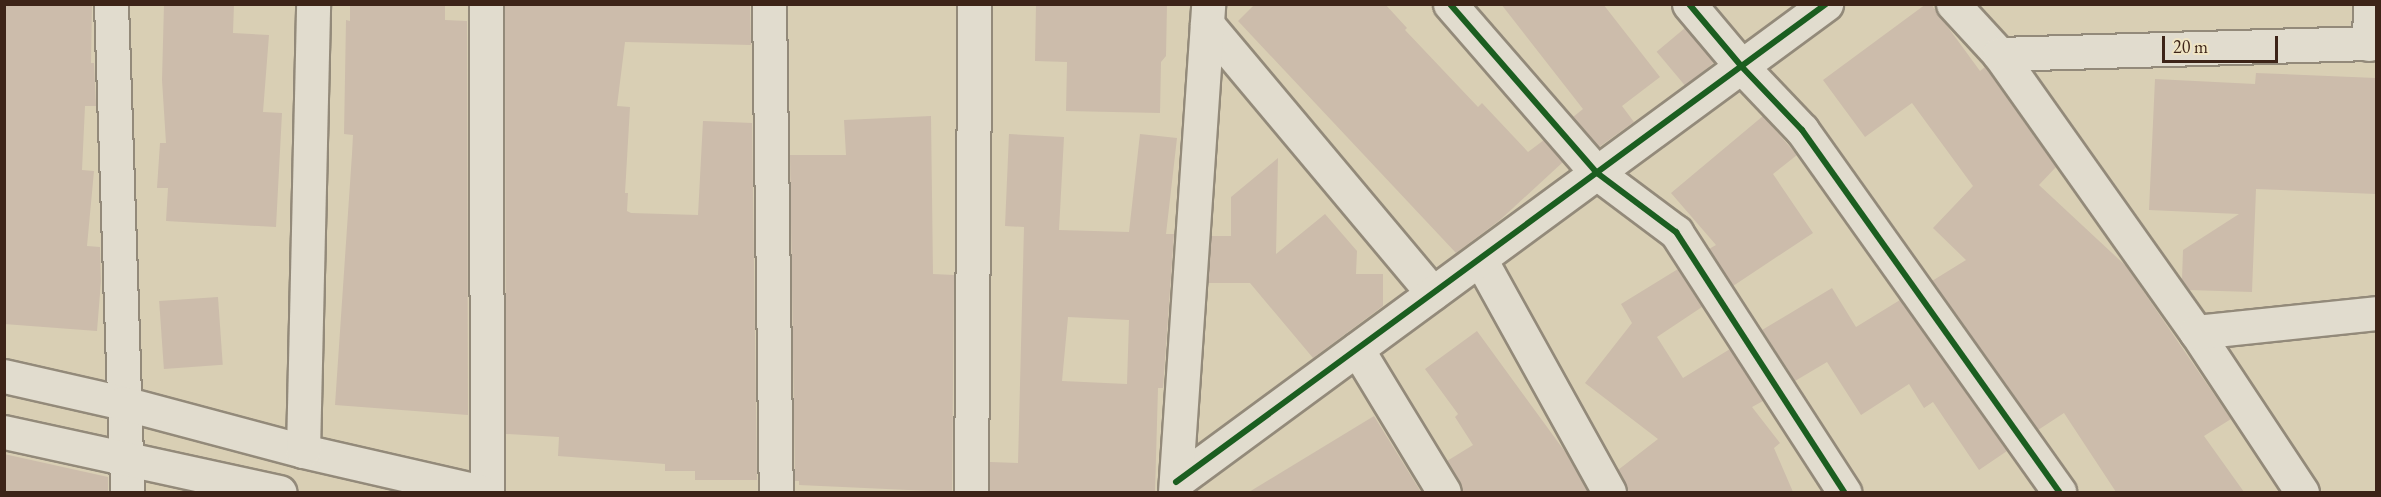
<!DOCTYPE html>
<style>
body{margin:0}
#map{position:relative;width:2381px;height:497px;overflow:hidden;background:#d9cfb4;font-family:"EB Garamond",serif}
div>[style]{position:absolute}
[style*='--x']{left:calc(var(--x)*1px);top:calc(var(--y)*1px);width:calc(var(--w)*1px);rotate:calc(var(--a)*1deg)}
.building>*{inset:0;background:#ccbcab;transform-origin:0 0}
.roads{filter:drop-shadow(2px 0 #938a7a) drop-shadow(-2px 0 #938a7a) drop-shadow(0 2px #938a7a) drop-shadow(0 -2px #938a7a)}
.minor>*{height:33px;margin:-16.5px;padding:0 16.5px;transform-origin:16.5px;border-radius:16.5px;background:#e1dcce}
.cycleway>*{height:6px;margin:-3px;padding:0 3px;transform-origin:3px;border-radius:3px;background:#1b5e20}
span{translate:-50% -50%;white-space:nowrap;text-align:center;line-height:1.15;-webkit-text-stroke:5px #f0e5c4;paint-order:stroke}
.frame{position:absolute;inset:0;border:6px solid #3d2418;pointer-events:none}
.scale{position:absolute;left:2162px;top:36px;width:116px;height:27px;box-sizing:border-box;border:3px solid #3d2418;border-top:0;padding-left:8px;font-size:18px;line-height:21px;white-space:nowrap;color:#3d2418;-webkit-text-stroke:4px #f0e5c4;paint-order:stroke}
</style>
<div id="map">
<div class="building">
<div style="clip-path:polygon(4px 4px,92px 4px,91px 63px,94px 63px,96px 106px,85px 106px,82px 170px,94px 171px,87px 246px,100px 247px,101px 281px,97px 331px,4px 324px)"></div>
<div style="clip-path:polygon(164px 4px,234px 4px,233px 33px,269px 35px,263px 112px,282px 113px,276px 227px,166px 221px,168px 188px,157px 188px,160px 143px,166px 143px,162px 80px)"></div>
<div style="clip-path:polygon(350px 4px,445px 4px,445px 20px,467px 21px,468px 415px,335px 405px,352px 154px,353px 135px,344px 134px,346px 20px,350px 21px)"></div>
<div style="clip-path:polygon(505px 4px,750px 4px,751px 45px,625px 42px,617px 106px,630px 107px,625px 193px,628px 193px,627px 211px,631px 213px,698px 215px,703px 121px,752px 123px,757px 480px,695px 480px,695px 471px,665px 471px,665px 464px,558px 456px,559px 437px,506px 434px)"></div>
<div style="clip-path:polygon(1036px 4px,1167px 4px,1166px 56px,1161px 62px,1160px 113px,1066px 111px,1067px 62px,1035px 61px)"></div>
<div style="clip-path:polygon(1255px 4px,1385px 4px,1407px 28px,1405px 30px,1478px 107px,1482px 103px,1528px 152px,1544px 140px,1563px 162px,1500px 220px,1456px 253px,1238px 21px)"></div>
<div style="clip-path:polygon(1501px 4px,1603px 4px,1660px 77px,1622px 106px,1634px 122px,1599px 147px,1573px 117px,1583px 109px)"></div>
<div style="clip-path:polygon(1926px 4px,1931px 4px,1980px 71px,1985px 67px,2056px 167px,2039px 185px,2126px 266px,2231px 419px,2204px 436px,2244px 492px,2116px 492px,2064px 413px,2038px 430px,1932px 281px,1966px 260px,1933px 228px,1973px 186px,1912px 103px,1865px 137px,1823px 80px)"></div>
<div style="left:1685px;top:28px;width:45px;height:37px;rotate:50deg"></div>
<div style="clip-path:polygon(2256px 73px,2376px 78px,2376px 194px,2256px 189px,2252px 292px,2189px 290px,2182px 280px,2183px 250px,2239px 214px,2149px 210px,2155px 79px,2255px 84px)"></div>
<div style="clip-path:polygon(931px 116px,933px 274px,954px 275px,952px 492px,799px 485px,799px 481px,795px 481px,790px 155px,846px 155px,844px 120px)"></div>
<div style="clip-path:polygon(1763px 116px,1797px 155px,1773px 174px,1813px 233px,1733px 286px,1709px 249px,1716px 245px,1671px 193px)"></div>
<div style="clip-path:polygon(evenodd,1009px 134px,1064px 137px,1059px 230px,1129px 232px,1140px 134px,1177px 138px,1166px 234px,1174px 234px,1163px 388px,1158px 388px,1155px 492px,990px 492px,990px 462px,1018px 463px,1024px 227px,1005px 226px,1009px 134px,1068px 317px,1129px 320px,1127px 384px,1062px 381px,1068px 317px)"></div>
<div style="clip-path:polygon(1278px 158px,1276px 254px,1325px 214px,1357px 251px,1356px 274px,1383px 274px,1383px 306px,1313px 358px,1250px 283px,1208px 283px,1211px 236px,1231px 236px,1231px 197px)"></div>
<div style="clip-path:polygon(1678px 269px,1702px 307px,1657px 337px,1683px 378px,1730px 349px,1763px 401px,1752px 407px,1780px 443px,1774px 448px,1793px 492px,1628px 492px,1618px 470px,1658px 439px,1585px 383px,1632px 323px,1621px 304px)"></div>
<div style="clip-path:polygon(1832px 288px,1856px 327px,1900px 300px,2007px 451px,1979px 470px,1933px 402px,1924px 408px,1909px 384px,1861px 415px,1827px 362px,1795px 381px,1762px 330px)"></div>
<div style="left:218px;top:297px;width:68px;height:59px;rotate:86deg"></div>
<div style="clip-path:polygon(1477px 331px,1566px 453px,1588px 492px,1463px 492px,1460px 482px,1447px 461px,1473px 445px,1455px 417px,1458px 414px,1425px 369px)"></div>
<div style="clip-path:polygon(1374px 416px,1421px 492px,1249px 492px)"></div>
<div style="clip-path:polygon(4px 454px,108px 477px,108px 492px,4px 492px)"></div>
</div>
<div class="roads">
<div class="minor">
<div style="--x:111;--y:4;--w:488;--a:88.1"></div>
<div style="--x:486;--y:4;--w:488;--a:89.9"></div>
<div style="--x:769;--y:4;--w:488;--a:89.2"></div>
<div style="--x:1450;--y:4;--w:224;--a:49"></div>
<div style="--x:1597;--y:173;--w:99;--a:36.8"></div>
<div style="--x:1676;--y:232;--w:310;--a:57.1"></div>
<div style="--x:1689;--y:4;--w:82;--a:49.9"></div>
<div style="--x:1742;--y:67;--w:87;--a:46.4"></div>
<div style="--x:1802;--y:130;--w:444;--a:54.6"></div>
<div style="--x:1953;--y:4;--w:68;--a:47.4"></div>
<div style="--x:1999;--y:54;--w:341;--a:54.7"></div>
<div style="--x:2196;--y:332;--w:192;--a:56.5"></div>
<div style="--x:1207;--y:24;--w:351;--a:50"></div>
<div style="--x:2369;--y:44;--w:40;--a:-88.6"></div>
<div style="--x:1999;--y:54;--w:377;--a:-1.7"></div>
<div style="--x:1480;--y:259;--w:266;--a:61"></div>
<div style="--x:2196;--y:332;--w:181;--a:-6"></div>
<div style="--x:1357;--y:349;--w:167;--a:58.7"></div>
<div style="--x:4;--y:376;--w:122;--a:12.8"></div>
<div style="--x:123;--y:403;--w:186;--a:14.9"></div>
<div style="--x:303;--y:451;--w:184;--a:12.9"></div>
<div style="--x:4;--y:432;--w:282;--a:12.3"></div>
<div style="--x:303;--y:451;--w:447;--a:-88.7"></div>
<div style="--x:1176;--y:482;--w:807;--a:-36.33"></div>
<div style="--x:971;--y:492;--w:488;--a:-89.6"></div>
<div style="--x:1175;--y:492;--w:489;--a:-86.1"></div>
</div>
</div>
<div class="cycleway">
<div style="--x:1450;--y:4;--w:224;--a:49"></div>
<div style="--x:1597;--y:173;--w:99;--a:36.8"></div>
<div style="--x:1676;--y:232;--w:310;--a:57.1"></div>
<div style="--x:1689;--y:4;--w:82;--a:49.9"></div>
<div style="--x:1742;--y:67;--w:87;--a:46.4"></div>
<div style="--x:1802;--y:130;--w:444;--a:54.6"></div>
<div style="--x:1176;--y:482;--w:807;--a:-36.33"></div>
</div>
<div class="frame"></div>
<div class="scale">20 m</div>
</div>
